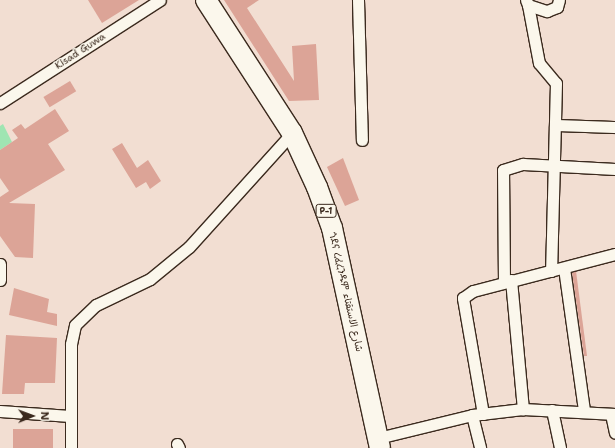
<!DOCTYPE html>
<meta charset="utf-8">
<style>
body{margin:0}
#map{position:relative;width:615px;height:448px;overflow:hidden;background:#f2ded2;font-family:"Shantell Sans","Playpen Sans Arabic","Noto Sans Ethiopic",sans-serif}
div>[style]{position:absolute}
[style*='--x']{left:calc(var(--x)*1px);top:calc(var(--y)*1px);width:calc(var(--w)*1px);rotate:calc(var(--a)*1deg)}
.green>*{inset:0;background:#9fe5b2}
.building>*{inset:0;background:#dca497;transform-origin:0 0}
.roads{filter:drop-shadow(1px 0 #3b2a1e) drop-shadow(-1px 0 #3b2a1e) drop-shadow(0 1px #3b2a1e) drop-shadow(0 -1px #3b2a1e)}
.street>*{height:11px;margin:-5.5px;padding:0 5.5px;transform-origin:5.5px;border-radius:5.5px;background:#fbf7ec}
.highway>*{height:20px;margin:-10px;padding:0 10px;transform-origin:10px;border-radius:10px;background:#fbf7ec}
span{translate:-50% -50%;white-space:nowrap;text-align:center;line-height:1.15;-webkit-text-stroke:3px #fbf7ec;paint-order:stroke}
.shield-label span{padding:1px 3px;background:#fbf7ec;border:1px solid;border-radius:3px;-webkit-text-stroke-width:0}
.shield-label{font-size:9px;color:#3b2a1e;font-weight:700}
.street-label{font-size:10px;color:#3b2a1e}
.north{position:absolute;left:12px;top:396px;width:40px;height:40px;-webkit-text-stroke:3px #fbf7ec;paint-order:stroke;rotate:89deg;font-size:11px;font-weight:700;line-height:16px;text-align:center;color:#3b2a1e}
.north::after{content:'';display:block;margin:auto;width:14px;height:18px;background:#3b2a1e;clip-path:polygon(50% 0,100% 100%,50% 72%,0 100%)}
</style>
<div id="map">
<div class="green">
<div style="clip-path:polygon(3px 124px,12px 142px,0 150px,0 126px)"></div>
</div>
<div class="building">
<div style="clip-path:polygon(88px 0,139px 0,102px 23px)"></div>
<div style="clip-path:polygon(224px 0,259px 0,247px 8px,294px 81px,292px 46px,316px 44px,319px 100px,289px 101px)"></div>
<div style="left:70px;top:81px;width:12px;height:31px;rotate:59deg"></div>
<div style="clip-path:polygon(55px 109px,69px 131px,48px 144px,65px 170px,9px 203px,35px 204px,33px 258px,15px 257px,0 236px,0 197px,9px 191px,0 178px,0 150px,18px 138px,12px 130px,21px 124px,25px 129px)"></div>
<div style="clip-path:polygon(122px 143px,137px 168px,148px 160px,161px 181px,150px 189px,146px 182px,136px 188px,112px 149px)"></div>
<div style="clip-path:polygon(343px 158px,359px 200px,345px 206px,327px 167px)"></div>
<div style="clip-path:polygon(576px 271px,587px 356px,584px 356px,572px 273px)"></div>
<div style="clip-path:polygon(14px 288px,49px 299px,47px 312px,57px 314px,57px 326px,9px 315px)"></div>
<div style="clip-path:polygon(6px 335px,57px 338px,55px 383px,25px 383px,24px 394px,2px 394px)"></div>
<div style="left:13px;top:429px;width:40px;height:19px"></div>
</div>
<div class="roads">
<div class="street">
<div style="--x:358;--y:0;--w:140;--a:88.4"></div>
<div style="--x:526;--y:0;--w:5;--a:68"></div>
<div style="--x:528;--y:5;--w:20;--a:18"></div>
<div style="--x:547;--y:11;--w:11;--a:-22"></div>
<div style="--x:557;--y:7;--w:7;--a:-74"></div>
<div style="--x:528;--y:5;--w:59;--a:79.3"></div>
<div style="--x:539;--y:63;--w:26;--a:50"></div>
<div style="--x:556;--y:83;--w:188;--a:91.5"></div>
<div style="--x:0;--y:103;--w:190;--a:-32.8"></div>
<div style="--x:555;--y:125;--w:60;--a:1.9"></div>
<div style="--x:0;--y:264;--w:16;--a:90"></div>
<div style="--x:564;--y:268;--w:143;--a:82"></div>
<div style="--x:511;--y:280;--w:130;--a:84.7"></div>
<div style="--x:504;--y:282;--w:112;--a:-90.5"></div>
<div style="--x:503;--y:170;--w:21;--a:-17"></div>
<div style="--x:523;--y:164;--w:92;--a:3.1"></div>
<div style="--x:552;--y:410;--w:39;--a:78"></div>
<div style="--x:0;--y:411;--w:70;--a:4.1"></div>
<div style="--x:483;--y:414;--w:118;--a:-99.8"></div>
<div style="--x:463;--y:298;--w:12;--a:-35"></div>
<div style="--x:473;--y:291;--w:147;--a:-14.6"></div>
<div style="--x:611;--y:414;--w:19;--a:78"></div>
<div style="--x:472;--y:415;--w:34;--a:76"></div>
<div style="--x:378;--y:438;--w:97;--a:-13.7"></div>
<div style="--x:472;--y:415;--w:51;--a:-6.7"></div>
<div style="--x:523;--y:409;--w:92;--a:3.1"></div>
<div style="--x:177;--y:444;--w:4;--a:63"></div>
<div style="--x:71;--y:448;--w:104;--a:-90"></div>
<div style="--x:71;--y:344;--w:19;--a:-78"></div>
<div style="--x:75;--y:325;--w:29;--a:-44"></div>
<div style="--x:96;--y:305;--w:60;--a:-25.7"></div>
<div style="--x:150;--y:279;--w:50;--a:-39.4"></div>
<div style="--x:189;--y:247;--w:154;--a:-47.9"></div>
</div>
<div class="highway">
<div style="--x:206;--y:0;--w:158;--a:57.1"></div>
<div style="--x:292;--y:133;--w:60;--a:65.2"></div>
<div style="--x:317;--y:187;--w:44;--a:69.9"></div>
<div style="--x:332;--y:228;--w:225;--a:77.7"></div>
</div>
</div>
<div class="shield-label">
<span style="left:326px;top:211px">P-1</span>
</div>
<div class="street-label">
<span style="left:80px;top:51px;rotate:-33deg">Kisad Guwa</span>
<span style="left:346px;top:292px;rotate:77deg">ጎደና ረፈረንዱም شارع الاستقتاء</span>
</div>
<div class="north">N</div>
</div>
